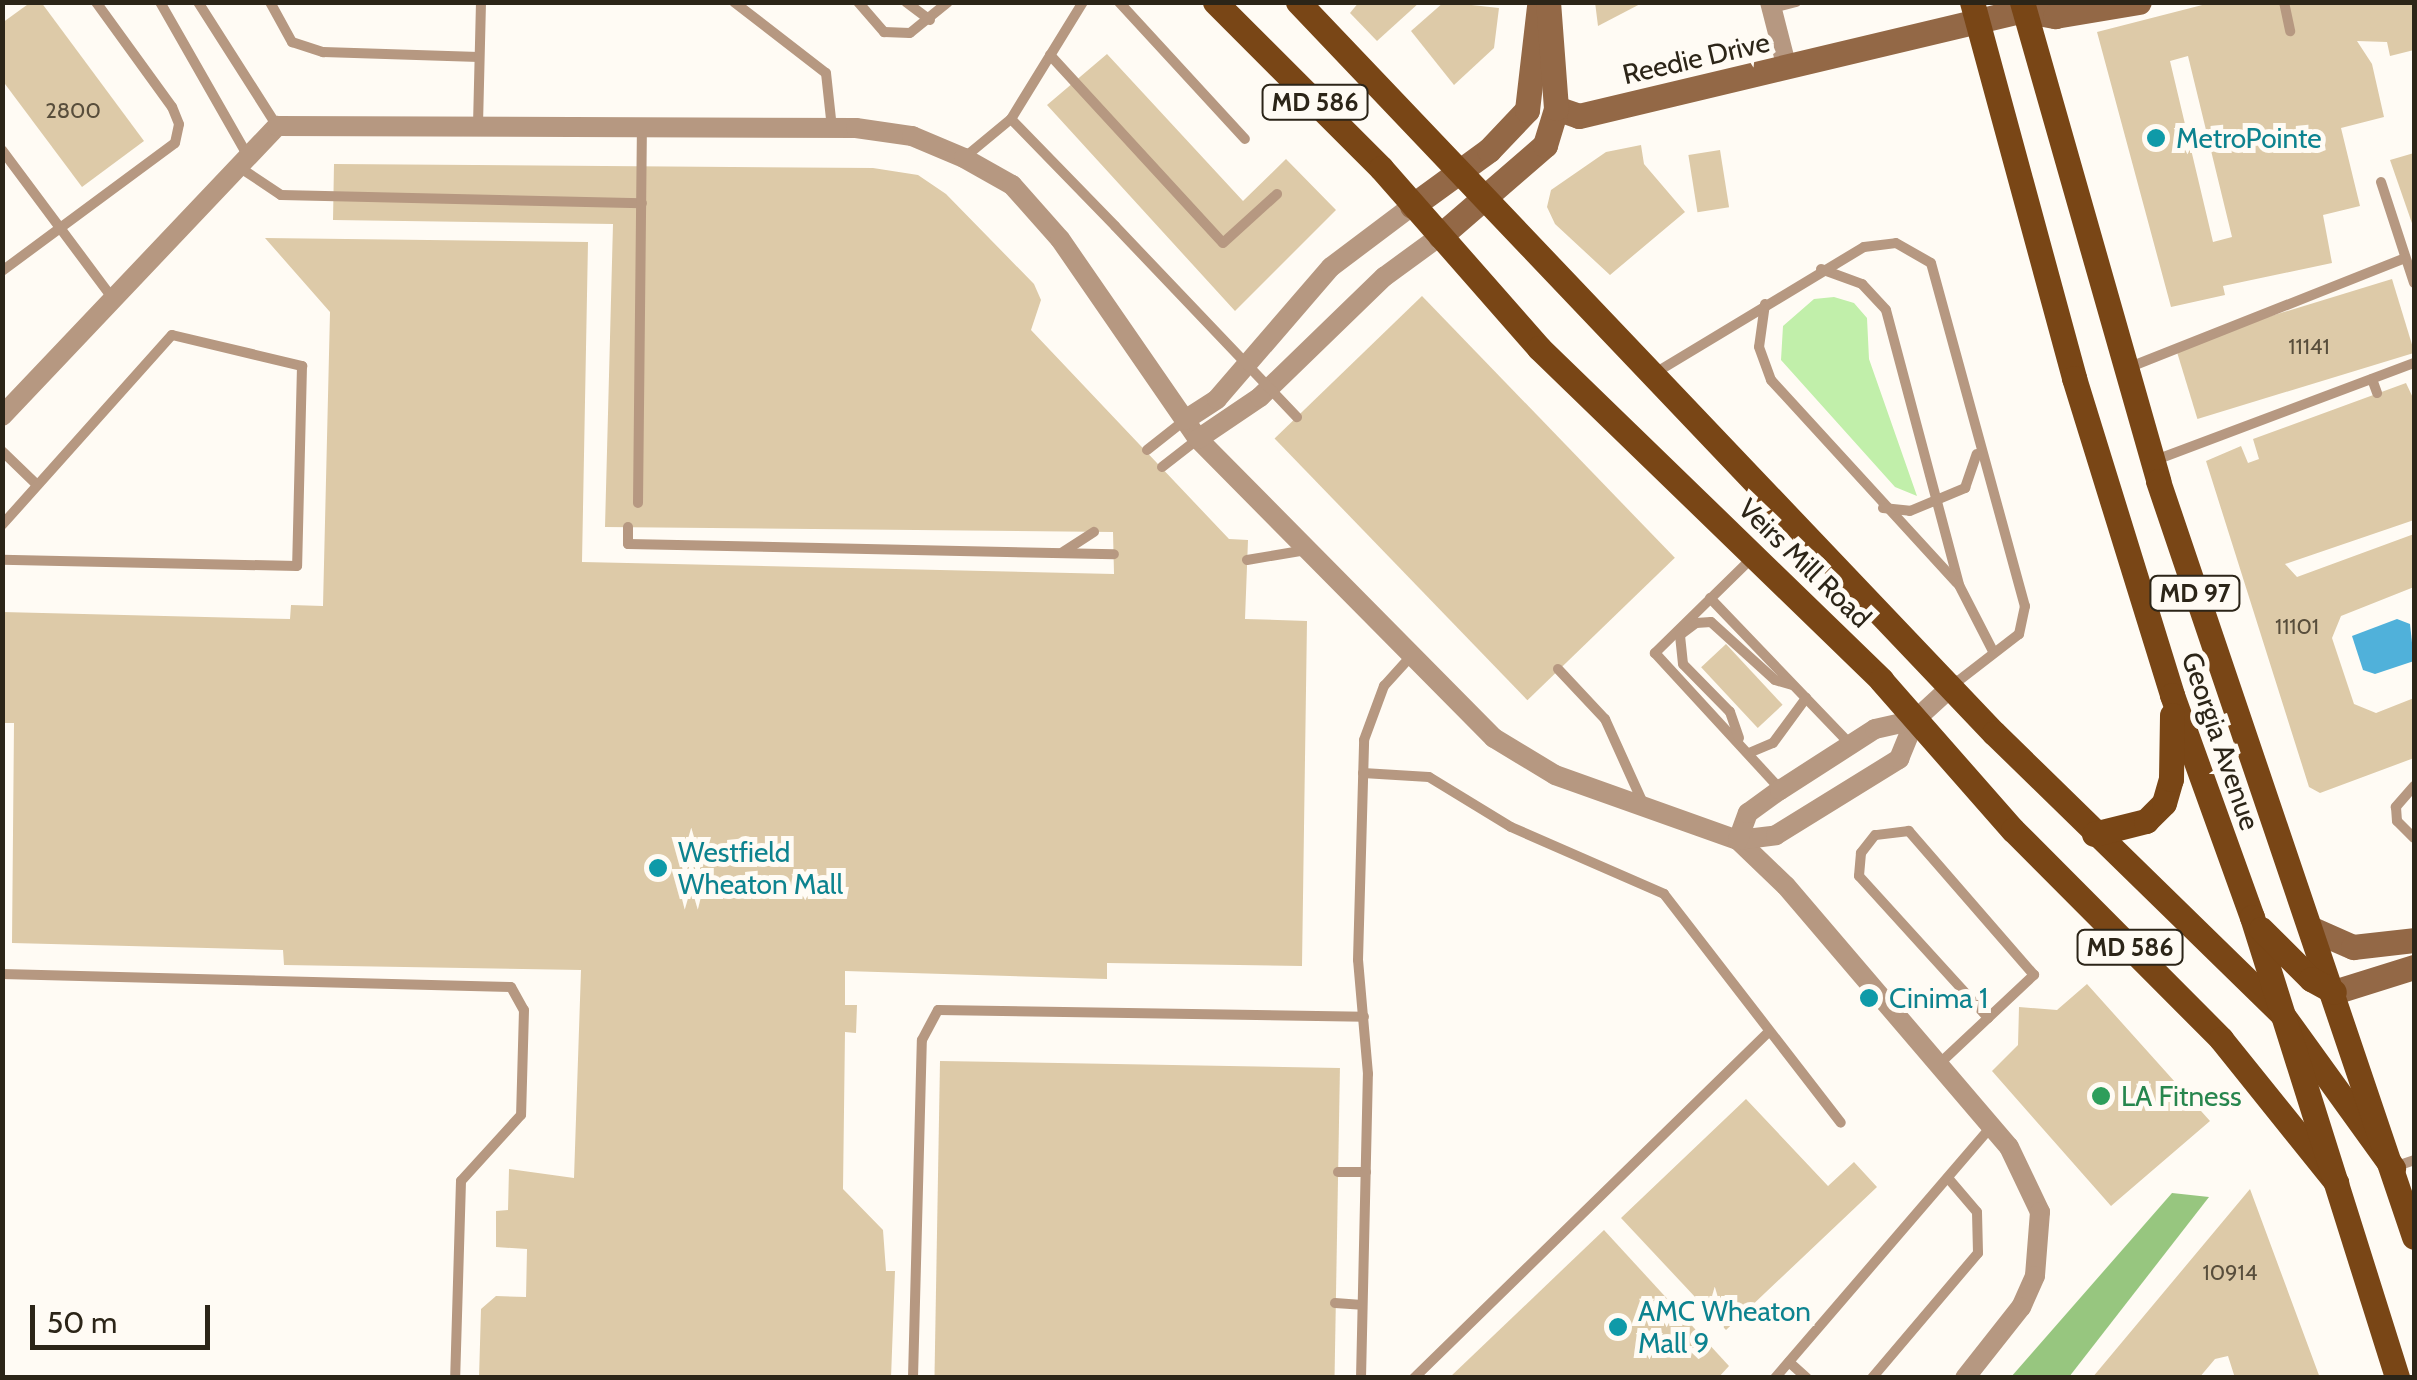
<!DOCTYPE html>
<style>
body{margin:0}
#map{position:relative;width:2417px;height:1380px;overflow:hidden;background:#fffbf4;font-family:Cabin,sans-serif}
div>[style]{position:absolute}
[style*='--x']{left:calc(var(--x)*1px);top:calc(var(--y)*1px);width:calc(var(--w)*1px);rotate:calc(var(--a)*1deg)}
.green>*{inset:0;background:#c1efaa}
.forest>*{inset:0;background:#97c67f}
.water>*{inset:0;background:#50b1da}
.building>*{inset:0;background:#ddcaa8;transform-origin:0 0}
.lane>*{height:10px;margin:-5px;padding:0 5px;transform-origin:5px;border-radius:5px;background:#b69881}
.street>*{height:20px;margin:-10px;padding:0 10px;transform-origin:10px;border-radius:10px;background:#b69881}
.secondary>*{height:25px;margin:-12.5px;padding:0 12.5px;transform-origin:12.5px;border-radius:12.5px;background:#936846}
.primary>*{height:25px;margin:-12.5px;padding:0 12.5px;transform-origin:12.5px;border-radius:12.5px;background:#794616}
.lane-bridge>*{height:10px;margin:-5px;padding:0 5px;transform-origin:5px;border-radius:5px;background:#b69881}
.dots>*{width:28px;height:28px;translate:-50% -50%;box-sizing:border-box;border:5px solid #fffbf4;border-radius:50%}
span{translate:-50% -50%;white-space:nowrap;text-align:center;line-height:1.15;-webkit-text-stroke:10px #fffbf4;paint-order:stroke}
.number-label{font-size:22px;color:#584e3c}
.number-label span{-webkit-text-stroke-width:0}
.shield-label span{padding:2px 8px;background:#fffbf4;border:2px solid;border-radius:8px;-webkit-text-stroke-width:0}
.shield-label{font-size:25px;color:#2c2518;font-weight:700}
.street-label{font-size:28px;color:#2c2518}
.culture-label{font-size:28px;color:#0d838f}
.left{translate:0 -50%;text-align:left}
.leisure-label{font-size:28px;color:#27864d}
.frame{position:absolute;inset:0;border:5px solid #2c2518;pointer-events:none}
.scale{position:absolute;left:30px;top:1305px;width:180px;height:45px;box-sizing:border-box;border:5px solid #2c2518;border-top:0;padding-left:12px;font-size:30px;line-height:35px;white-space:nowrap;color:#2c2518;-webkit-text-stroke:8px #fffbf4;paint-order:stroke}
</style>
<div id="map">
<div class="green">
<div style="clip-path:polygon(1834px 297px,1854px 303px,1867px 318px,1869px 359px,1917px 496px,1895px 487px,1781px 360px,1783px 326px,1814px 299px)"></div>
</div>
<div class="forest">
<div style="clip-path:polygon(2172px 1193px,2209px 1197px,2069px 1377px,2011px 1377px)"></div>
</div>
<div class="water">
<div style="clip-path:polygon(2397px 619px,2410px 624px,2414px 661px,2375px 674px,2363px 670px,2352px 636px)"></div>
</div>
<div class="building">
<div style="clip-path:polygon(31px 2px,41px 2px,144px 141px,82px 187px,2px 80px,2px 23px)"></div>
<div style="clip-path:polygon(1359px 2px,1420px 2px,1377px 41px,1350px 13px)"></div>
<div style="clip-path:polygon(1444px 2px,1499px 8px,1494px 48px,1454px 85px,1411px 31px)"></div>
<div style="clip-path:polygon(1595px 2px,1644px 2px,1598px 26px)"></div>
<div style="clip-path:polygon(evenodd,2214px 2px,2414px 2px,2414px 50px,2390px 56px,2387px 42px,2357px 41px,2372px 64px,2384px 117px,2341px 128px,2360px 206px,2323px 215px,2332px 263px,2223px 286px,2225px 295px,2171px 307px,2097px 32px,2214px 2px,2188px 56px,2232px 237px,2213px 242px,2170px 61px,2188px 56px)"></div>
<div style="clip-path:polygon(1107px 54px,1243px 201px,1286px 159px,1336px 210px,1235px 311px,1047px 105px)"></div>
<div style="clip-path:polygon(1641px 145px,1644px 164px,1685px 212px,1610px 275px,1555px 224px,1547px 207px,1551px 190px,1606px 152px)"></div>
<div style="left:1720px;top:150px;width:58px;height:32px;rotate:81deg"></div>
<div style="clip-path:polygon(2414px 153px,2414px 229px,2390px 160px)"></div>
<div style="clip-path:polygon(334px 164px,873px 168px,918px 175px,946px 194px,1034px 284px,1041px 300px,1031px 330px,1229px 539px,1248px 540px,1245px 619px,1307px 621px,1302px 966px,1107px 963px,1107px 979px,845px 971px,845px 1005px,857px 1005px,856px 1033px,845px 1032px,843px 1189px,883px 1230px,886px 1271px,895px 1271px,891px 1378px,479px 1378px,481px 1309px,496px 1296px,526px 1297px,527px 1249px,496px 1247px,496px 1211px,508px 1210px,509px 1169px,574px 1178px,581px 970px,284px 965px,283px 950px,12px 943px,14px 723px,2px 723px,2px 612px,290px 619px,291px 605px,323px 606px,330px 312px,265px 238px,588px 242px,582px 562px,1114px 574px,1113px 532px,605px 527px,613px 224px,333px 220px)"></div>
<div style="left:2392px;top:279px;width:77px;height:227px;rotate:73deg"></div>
<div style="left:1422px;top:296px;width:364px;height:205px;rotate:46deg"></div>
<div style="clip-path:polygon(2406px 383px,2414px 400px,2414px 520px,2285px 564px,2297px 577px,2414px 534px,2414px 587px,2341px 616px,2332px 638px,2354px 704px,2376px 713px,2414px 698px,2414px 758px,2320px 793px,2309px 787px,2206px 461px,2241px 446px,2248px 463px,2259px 459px,2253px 439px)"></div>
<div style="left:1726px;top:644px;width:83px;height:34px;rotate:47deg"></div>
<div style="clip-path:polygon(2087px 984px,2210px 1121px,2111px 1206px,1992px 1071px,2018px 1045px,2019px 1007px,2057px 1010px)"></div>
<div style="left:940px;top:1061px;width:400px;height:317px;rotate:1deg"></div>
<div style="clip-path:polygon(1746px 1099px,1828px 1186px,1854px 1162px,1877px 1187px,1726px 1330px,1621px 1218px)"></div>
<div style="clip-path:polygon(2250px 1189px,2320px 1378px,2235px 1378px,2228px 1356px,2215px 1359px,2199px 1378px,2092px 1378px)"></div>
<div style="clip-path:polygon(1604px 1230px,1729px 1366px,1718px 1378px,1449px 1378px)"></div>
</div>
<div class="lane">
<div style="--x:160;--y:2;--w:177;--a:60.3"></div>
<div style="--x:198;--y:2;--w:147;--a:57.5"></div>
<div style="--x:270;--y:2;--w:46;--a:61.2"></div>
<div style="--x:292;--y:42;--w:33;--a:18"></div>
<div style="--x:323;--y:52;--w:156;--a:1.8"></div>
<div style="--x:734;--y:2;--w:116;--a:37.7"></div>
<div style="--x:826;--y:73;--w:55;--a:83.8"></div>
<div style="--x:858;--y:2;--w:40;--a:49"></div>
<div style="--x:884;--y:32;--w:26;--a:2"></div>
<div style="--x:910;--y:33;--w:49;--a:-39.2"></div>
<div style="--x:906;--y:2;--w:30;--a:37"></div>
<div style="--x:1119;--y:2;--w:186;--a:47.4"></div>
<div style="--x:2284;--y:2;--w:30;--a:78"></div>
<div style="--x:1772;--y:8;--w:25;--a:-14"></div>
<div style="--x:1050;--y:55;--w:255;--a:47.4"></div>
<div style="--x:1223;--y:243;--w:73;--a:-42.2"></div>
<div style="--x:1011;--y:119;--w:149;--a:45.8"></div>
<div style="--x:478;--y:125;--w:123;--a:-88.6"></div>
<div style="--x:2;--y:150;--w:186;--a:53.3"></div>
<div style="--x:965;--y:157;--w:60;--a:-39.6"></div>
<div style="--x:1011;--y:119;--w:137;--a:-58.4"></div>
<div style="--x:239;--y:167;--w:50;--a:33.7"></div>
<div style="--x:281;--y:195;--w:361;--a:1.3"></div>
<div style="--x:2381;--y:182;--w:106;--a:71.9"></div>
<div style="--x:1821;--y:269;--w:44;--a:20.1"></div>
<div style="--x:1862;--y:284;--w:35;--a:47"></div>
<div style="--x:1886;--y:310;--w:285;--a:75.1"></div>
<div style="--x:1959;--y:585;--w:76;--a:62.8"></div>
<div style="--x:2;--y:271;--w:215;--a:-36.5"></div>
<div style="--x:175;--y:143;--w:19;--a:-78"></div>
<div style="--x:179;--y:124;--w:18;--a:-112"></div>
<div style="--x:172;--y:107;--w:130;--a:-125.9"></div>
<div style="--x:1765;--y:304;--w:43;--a:97.9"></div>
<div style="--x:1759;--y:347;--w:35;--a:70"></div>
<div style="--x:1771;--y:380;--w:275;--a:47.5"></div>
<div style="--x:2125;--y:369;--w:301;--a:-21.6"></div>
<div style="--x:1655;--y:373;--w:244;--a:-31.1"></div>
<div style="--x:1864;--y:247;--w:32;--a:-7"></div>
<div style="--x:1896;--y:243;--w:40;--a:29.7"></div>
<div style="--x:1931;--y:263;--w:356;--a:74.7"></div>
<div style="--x:2025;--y:606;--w:29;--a:102"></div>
<div style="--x:2019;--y:634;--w:83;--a:142.3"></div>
<div style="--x:2372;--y:379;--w:15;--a:70"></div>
<div style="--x:1147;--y:450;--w:48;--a:-38.3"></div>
<div style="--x:2;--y:451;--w:47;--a:44.1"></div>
<div style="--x:2153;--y:461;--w:279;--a:-20.6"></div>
<div style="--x:1162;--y:467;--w:46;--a:-37.9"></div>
<div style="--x:638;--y:503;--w:376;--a:-89.4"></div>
<div style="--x:1883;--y:508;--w:27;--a:6"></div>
<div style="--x:1910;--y:511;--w:60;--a:-22.7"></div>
<div style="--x:1965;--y:488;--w:36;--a:-71"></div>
<div style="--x:2;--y:525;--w:255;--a:-48.2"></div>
<div style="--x:172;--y:335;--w:134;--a:13.4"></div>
<div style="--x:302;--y:366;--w:200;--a:91.4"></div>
<div style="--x:297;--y:566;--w:295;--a:-178.8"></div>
<div style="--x:628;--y:527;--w:17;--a:90"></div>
<div style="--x:628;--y:544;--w:486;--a:1.2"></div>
<div style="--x:1063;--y:552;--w:37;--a:-33"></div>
<div style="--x:1754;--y:556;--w:139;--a:135.6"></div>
<div style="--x:1655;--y:653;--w:185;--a:47.4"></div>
<div style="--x:1247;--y:560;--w:60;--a:-9.6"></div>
<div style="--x:1710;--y:598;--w:202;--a:46.2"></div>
<div style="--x:1558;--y:669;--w:69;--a:46.8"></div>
<div style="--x:1605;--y:719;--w:92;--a:65.7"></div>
<div style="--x:1739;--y:738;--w:28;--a:-109"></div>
<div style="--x:1730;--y:712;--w:67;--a:-134.4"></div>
<div style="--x:1683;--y:664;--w:29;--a:-96"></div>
<div style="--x:1680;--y:635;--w:20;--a:-37"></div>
<div style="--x:1696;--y:623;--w:15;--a:-4"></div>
<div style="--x:1711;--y:622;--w:86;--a:42.2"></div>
<div style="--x:1775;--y:680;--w:18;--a:16"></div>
<div style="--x:1749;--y:753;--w:26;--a:-23"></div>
<div style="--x:1773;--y:743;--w:56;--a:-53.7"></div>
<div style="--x:1363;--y:773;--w:66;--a:3.5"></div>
<div style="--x:1429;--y:777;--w:96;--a:31.4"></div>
<div style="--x:1511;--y:827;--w:167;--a:23.6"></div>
<div style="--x:1664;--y:894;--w:289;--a:52.3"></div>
<div style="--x:2414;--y:786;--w:28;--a:131"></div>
<div style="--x:2396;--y:807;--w:14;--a:86"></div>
<div style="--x:2397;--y:821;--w:24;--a:45"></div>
<div style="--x:2;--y:974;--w:509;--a:1.46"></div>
<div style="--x:511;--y:987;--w:26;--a:61"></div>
<div style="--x:524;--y:1010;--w:105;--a:91.6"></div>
<div style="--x:521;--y:1115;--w:89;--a:132.3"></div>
<div style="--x:461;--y:1181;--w:197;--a:91.7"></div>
<div style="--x:1938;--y:1065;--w:132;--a:-43.2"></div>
<div style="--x:2034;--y:975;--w:191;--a:-131"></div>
<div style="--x:1909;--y:831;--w:34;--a:173"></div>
<div style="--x:1875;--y:835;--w:23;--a:128"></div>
<div style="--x:1861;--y:853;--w:23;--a:95"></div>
<div style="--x:1859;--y:876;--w:192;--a:47.7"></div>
<div style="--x:2394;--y:1167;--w:21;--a:-19"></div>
<div style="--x:1338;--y:1172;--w:28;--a:0"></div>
<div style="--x:1335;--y:1303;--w:27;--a:4"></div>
<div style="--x:1789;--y:1362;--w:24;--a:42"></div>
<div style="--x:913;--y:1378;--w:338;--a:-88.5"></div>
<div style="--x:922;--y:1040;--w:34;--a:-62"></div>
<div style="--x:938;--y:1010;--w:426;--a:0.9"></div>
<div style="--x:1361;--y:1378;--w:304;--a:-88.7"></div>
<div style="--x:1368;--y:1074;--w:114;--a:-95"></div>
<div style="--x:1358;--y:960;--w:220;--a:-88.4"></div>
<div style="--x:1364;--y:740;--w:58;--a:-69.7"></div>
<div style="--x:1384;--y:686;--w:42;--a:-47.9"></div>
<div style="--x:1414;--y:1378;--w:495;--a:-44.3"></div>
<div style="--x:1775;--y:1378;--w:331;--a:-49.3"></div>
<div style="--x:1872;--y:1378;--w:164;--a:-49.7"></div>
<div style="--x:1978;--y:1253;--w:41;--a:-91.4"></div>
<div style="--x:1977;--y:1212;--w:45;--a:-130.5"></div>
</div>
<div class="street">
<div style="--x:1770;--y:2;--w:68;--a:75.6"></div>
<div style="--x:2;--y:416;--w:400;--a:-46.5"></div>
<div style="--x:277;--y:126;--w:579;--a:0.2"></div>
<div style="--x:856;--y:128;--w:57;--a:8.1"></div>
<div style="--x:912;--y:136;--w:56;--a:22.9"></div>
<div style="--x:964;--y:158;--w:55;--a:29.4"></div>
<div style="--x:1012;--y:185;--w:72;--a:48.4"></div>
<div style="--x:1060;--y:239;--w:243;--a:55.4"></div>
<div style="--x:1198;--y:439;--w:421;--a:45.3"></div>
<div style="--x:1494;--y:738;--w:71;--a:31.2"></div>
<div style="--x:1555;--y:775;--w:194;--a:19.6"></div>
<div style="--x:1738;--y:840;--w:66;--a:43.8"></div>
<div style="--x:1786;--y:886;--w:343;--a:49.5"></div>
<div style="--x:2009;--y:1147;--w:72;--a:64.5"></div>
<div style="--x:2040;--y:1212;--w:64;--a:94.5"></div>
<div style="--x:2035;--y:1276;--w:34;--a:114"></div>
<div style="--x:2021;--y:1307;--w:90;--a:128.3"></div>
<div style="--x:1185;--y:420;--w:38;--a:-33"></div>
<div style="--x:1217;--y:399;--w:174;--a:-49.2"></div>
<div style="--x:1331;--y:267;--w:101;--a:-37"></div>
<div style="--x:1198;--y:439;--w:75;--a:-34.1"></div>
<div style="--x:1260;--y:397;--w:173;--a:-44.1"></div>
<div style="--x:1384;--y:277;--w:69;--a:-36.2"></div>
<div style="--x:1738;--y:840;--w:38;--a:-7"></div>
<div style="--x:1776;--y:835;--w:145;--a:-31.7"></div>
<div style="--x:1899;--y:759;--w:42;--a:-67.7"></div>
<div style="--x:1915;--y:720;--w:52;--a:-42.6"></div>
<div style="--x:1738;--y:840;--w:29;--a:-70"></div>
<div style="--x:1748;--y:813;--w:39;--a:-36"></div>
<div style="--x:1780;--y:790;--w:113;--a:-32.7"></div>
<div style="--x:1875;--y:729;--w:41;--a:-12.7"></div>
</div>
<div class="secondary">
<div style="--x:1556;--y:108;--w:24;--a:19"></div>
<div style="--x:1579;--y:116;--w:456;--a:-13.4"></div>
<div style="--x:2023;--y:10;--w:33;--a:11"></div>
<div style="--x:2055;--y:16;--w:85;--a:-9.5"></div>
<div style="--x:1412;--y:206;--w:95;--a:-36"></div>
<div style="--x:1489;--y:150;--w:55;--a:-46.5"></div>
<div style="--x:1527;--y:110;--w:104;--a:-83.4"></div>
<div style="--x:1440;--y:236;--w:139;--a:-40.9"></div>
<div style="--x:1545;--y:145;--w:39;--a:-73"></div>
<div style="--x:1556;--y:108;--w:106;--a:-94.3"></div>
<div style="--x:2312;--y:929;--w:45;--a:23.7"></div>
<div style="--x:2353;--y:947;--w:61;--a:-6.5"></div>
<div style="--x:2334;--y:992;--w:84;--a:-17.4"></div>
</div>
<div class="primary">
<div style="--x:1215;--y:2;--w:235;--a:45"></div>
<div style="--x:1381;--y:168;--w:240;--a:48.7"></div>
<div style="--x:1539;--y:348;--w:477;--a:44.1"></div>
<div style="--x:1881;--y:680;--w:200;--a:48.7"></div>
<div style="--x:2013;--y:830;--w:295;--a:45.1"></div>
<div style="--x:2221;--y:1039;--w:184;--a:51.2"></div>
<div style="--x:1298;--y:2;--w:1009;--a:46.41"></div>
<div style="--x:1994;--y:733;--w:402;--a:44.3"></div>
<div style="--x:2282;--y:1014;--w:190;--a:54.2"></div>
<div style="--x:1972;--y:2;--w:390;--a:74.8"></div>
<div style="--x:2074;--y:378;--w:332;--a:72.8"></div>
<div style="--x:2172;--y:695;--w:236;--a:70.2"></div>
<div style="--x:2252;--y:917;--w:483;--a:72.5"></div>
<div style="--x:2022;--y:2;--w:498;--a:74.1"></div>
<div style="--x:2158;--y:481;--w:798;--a:71.29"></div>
<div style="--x:2094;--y:834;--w:54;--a:-14"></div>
<div style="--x:2146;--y:821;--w:25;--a:-45"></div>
<div style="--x:2164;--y:803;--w:25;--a:-74"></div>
<div style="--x:2171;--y:779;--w:64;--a:-89.1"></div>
<div style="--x:2261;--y:929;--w:71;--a:45"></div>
<div style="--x:2311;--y:979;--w:26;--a:29"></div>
</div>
<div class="lane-bridge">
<div style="--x:1115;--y:226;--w:264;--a:46.4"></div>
</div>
<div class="dots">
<div style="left:2156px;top:138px;background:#0f9aa8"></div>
<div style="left:658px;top:868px;background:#0f9aa8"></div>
<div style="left:1869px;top:998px;background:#0f9aa8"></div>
<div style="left:2101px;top:1096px;background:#2e9e5b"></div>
<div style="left:1618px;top:1327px;background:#0f9aa8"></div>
</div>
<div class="number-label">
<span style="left:73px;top:111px">2800</span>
<span style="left:2309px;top:347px">11141</span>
<span style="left:2297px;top:627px">11101</span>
<span style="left:2230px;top:1273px">10914</span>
</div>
<div class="shield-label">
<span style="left:1315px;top:102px">MD 586</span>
<span style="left:2195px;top:593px">MD 97</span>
<span style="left:2130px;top:947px">MD 586</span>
</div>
<div class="street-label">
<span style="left:1696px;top:58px;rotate:-13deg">Reedie Drive</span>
<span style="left:1805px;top:563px;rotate:44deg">Veirs Mill Road</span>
<span style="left:2221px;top:741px;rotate:71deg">Georgia Avenue</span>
</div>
<div class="culture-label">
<span class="left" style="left:2176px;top:138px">MetroPointe</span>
<span class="left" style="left:678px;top:868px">Westfield<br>Wheaton Mall</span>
<span class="left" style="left:1889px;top:998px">Cinima 1</span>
<span class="left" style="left:1638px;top:1327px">AMC Wheaton<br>Mall 9</span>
</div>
<div class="leisure-label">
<span class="left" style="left:2121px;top:1096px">LA Fitness</span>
</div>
<div class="frame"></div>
<div class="scale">50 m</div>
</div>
